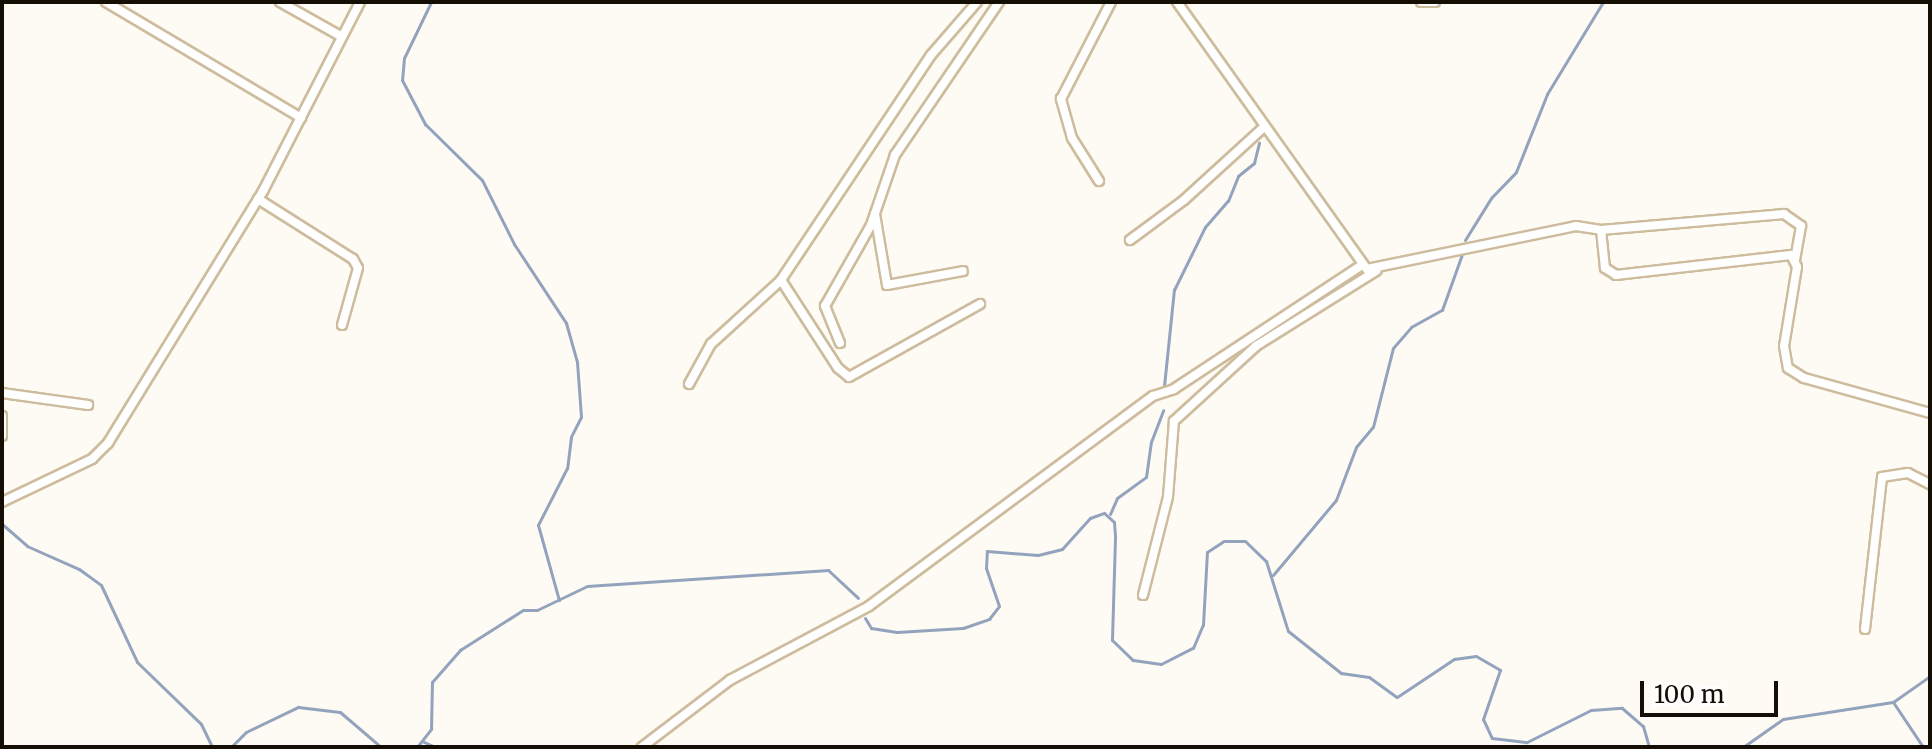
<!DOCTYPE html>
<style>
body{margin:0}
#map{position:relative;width:1932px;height:749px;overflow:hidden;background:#fefbf4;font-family:Merriweather,serif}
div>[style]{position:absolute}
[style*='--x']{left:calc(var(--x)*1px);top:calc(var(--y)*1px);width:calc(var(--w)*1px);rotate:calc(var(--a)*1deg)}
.stream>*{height:3px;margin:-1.5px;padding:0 1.5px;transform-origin:1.5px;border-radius:1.5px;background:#93a3bd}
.roads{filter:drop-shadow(2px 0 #cdbc9d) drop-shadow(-2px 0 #cdbc9d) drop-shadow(0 2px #cdbc9d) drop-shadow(0 -2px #cdbc9d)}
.minor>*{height:8px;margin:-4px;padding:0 4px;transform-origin:4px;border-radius:4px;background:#fff}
span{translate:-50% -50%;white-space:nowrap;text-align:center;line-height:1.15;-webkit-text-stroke:7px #fff;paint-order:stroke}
.frame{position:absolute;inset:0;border:4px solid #140e04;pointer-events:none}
.scale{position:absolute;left:1640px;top:681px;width:138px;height:36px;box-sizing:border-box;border:4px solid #140e04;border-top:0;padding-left:10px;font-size:24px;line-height:28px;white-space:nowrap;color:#140e04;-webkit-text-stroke:6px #fff;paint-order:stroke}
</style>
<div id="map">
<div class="stream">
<div style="--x:431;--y:2;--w:62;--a:115.7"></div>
<div style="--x:404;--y:58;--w:22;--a:95"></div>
<div style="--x:402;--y:80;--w:50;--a:62.4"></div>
<div style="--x:425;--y:124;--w:80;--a:44.5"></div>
<div style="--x:482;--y:180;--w:72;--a:63.4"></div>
<div style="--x:514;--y:244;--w:95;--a:56.6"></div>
<div style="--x:566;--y:323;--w:41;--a:74.2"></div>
<div style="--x:577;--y:362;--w:55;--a:85.8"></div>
<div style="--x:581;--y:417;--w:22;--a:117"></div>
<div style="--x:571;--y:437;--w:31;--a:97"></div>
<div style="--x:567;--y:468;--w:64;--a:117"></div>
<div style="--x:538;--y:525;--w:78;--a:74.4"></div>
<div style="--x:1465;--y:240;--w:49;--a:-58.2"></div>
<div style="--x:1491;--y:198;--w:36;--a:-46"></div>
<div style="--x:1516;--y:172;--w:84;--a:-68.3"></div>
<div style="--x:1547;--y:94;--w:108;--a:-58.7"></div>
<div style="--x:1164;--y:386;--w:97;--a:-84.1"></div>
<div style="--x:1174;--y:290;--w:70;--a:-63.8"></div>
<div style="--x:1205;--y:227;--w:35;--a:-49"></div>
<div style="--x:1228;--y:201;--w:27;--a:-68"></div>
<div style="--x:1238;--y:176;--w:21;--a:-39"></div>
<div style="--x:1254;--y:163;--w:21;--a:-76"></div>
<div style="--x:1110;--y:514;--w:17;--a:-66"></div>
<div style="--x:1117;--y:498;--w:36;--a:-36"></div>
<div style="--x:1146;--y:477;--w:35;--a:-82"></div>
<div style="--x:1151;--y:442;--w:34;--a:-69"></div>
<div style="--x:2;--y:524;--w:33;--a:41"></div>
<div style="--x:27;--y:546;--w:57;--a:23.9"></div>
<div style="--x:79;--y:569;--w:27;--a:36"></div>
<div style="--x:101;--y:585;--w:85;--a:64.9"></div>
<div style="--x:137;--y:662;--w:89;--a:44.1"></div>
<div style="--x:201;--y:724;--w:25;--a:64"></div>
<div style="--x:1273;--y:575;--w:98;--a:-50"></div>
<div style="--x:1336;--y:500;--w:57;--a:-69.3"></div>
<div style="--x:1356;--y:447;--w:26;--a:-50"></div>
<div style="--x:1373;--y:427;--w:81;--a:-75.8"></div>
<div style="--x:1393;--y:348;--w:28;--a:-49"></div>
<div style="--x:1411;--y:327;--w:35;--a:-29"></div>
<div style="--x:1442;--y:310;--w:59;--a:-70.3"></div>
<div style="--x:865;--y:618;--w:12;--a:59"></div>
<div style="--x:871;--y:628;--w:26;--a:9"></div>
<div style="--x:897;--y:632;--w:66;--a:-3.5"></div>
<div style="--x:963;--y:628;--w:28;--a:-19"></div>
<div style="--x:989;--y:619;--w:16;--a:-52"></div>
<div style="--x:999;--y:606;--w:40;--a:-108.9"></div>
<div style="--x:986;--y:568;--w:17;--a:-87"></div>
<div style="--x:987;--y:551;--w:51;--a:4.5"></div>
<div style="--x:1038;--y:555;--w:25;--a:-14"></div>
<div style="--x:1062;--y:549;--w:42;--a:-47.9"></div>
<div style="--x:1090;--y:518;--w:15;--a:-20"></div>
<div style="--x:1104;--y:513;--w:13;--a:42"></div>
<div style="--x:1114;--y:522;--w:16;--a:86"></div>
<div style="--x:1115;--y:538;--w:102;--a:91.7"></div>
<div style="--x:1112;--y:640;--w:29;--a:44"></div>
<div style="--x:1133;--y:660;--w:28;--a:8"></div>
<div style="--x:1161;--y:664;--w:36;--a:-27"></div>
<div style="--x:1193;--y:648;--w:25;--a:-67"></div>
<div style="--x:1203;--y:625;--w:73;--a:-86.9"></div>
<div style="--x:1207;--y:552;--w:20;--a:-33"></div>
<div style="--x:1224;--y:541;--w:21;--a:0"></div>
<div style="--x:1245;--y:541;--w:29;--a:44"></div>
<div style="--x:1266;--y:561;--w:73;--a:72.6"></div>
<div style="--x:1288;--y:631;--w:68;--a:38.4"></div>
<div style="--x:1341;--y:673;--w:28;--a:8"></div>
<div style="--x:1369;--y:677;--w:34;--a:36"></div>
<div style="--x:1397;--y:697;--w:69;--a:-33.7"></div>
<div style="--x:1454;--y:659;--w:22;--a:-8"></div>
<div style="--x:1476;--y:656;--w:28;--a:30"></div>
<div style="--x:1500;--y:670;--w:52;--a:109.1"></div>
<div style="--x:1483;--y:719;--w:21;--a:65"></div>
<div style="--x:1492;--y:738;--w:35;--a:7"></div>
<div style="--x:1527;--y:742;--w:72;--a:-26.6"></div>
<div style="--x:1591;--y:710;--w:31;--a:-4"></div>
<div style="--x:1622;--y:708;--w:28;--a:41"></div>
<div style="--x:1643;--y:726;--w:22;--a:74"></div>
<div style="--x:1893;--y:702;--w:54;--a:56.3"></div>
<div style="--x:424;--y:742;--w:12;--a:24"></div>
<div style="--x:231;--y:747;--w:21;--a:-45"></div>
<div style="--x:246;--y:732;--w:58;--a:-25.7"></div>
<div style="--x:298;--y:707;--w:42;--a:6.8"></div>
<div style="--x:340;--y:712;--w:54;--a:40.5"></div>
<div style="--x:417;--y:747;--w:23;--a:-52"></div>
<div style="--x:431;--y:729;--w:47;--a:-88.8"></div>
<div style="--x:432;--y:682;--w:43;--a:-48.8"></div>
<div style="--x:460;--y:650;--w:75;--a:-32.4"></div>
<div style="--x:523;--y:610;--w:14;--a:0"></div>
<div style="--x:537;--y:610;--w:55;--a:-25.6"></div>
<div style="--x:587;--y:586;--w:242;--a:-3.8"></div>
<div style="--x:828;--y:570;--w:41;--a:43"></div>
<div style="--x:1743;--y:747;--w:49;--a:-35"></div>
<div style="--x:1783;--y:719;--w:111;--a:-8.8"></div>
<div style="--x:1893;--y:702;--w:45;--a:-35.1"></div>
</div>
<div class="roads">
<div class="minor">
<div style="--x:106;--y:2;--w:227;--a:30.7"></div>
<div style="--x:280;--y:2;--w:71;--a:29.4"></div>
<div style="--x:1177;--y:2;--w:328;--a:54.6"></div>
<div style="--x:1367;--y:269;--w:213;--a:-11.6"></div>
<div style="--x:1576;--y:226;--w:25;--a:9"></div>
<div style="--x:1601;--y:230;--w:38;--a:84"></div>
<div style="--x:1605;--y:268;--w:13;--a:32"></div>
<div style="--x:1616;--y:275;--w:176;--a:-6.5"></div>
<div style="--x:1791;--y:255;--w:13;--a:63"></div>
<div style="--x:1797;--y:267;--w:80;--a:99.3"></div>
<div style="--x:1784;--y:346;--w:22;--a:80"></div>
<div style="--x:1788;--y:368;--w:19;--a:32"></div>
<div style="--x:1804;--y:378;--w:131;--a:15.5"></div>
<div style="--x:1421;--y:2;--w:14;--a:0"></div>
<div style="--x:1099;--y:181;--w:51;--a:-122.1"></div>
<div style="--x:1072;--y:138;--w:41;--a:-105.8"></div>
<div style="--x:1061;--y:99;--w:109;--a:-62.7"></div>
<div style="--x:258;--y:199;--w:112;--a:32.3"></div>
<div style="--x:353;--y:259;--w:10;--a:61"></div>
<div style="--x:358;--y:268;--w:59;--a:105.7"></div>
<div style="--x:875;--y:214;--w:72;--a:80.4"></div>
<div style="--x:887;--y:285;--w:77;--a:-10.4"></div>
<div style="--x:1601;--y:230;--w:184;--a:-5"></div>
<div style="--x:1784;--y:214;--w:21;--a:35"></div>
<div style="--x:1801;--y:226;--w:34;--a:100"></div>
<div style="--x:1130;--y:240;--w:67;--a:-36.5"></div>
<div style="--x:1184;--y:200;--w:108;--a:-42.4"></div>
<div style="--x:781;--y:280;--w:105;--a:57.1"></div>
<div style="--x:838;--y:368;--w:14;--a:39"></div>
<div style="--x:849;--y:377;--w:150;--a:-29.1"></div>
<div style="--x:840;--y:343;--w:40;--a:-112"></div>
<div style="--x:825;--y:306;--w:93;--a:-60.4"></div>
<div style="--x:871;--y:225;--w:74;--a:-71.1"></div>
<div style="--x:895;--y:155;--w:185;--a:-55.8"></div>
<div style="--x:689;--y:384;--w:46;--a:-61.2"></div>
<div style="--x:711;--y:344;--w:95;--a:-42.4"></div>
<div style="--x:781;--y:280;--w:270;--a:-56.3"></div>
<div style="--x:931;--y:55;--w:70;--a:-49"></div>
<div style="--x:2;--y:393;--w:87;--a:7.9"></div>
<div style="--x:2;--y:416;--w:20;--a:90"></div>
<div style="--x:2;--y:502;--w:100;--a:-25.5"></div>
<div style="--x:92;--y:459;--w:23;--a:-45"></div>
<div style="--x:108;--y:443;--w:296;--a:-58.4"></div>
<div style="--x:263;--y:191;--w:212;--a:-62.8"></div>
<div style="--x:1143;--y:595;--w:101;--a:-75.7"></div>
<div style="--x:1168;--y:497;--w:76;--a:-85.5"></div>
<div style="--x:1174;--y:421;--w:111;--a:-42.4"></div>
<div style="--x:1256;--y:346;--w:142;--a:-32"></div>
<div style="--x:1865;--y:629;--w:153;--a:-83.6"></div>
<div style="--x:1882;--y:477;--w:26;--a:-9"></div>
<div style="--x:1908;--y:473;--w:25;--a:27"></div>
<div style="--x:642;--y:747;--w:111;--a:-37.3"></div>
<div style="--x:730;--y:680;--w:157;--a:-28"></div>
<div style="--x:869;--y:606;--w:353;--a:-36.5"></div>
<div style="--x:1153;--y:396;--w:22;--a:-18"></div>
<div style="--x:1174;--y:389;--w:225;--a:-33.4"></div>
</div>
</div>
<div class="frame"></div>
<div class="scale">100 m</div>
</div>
